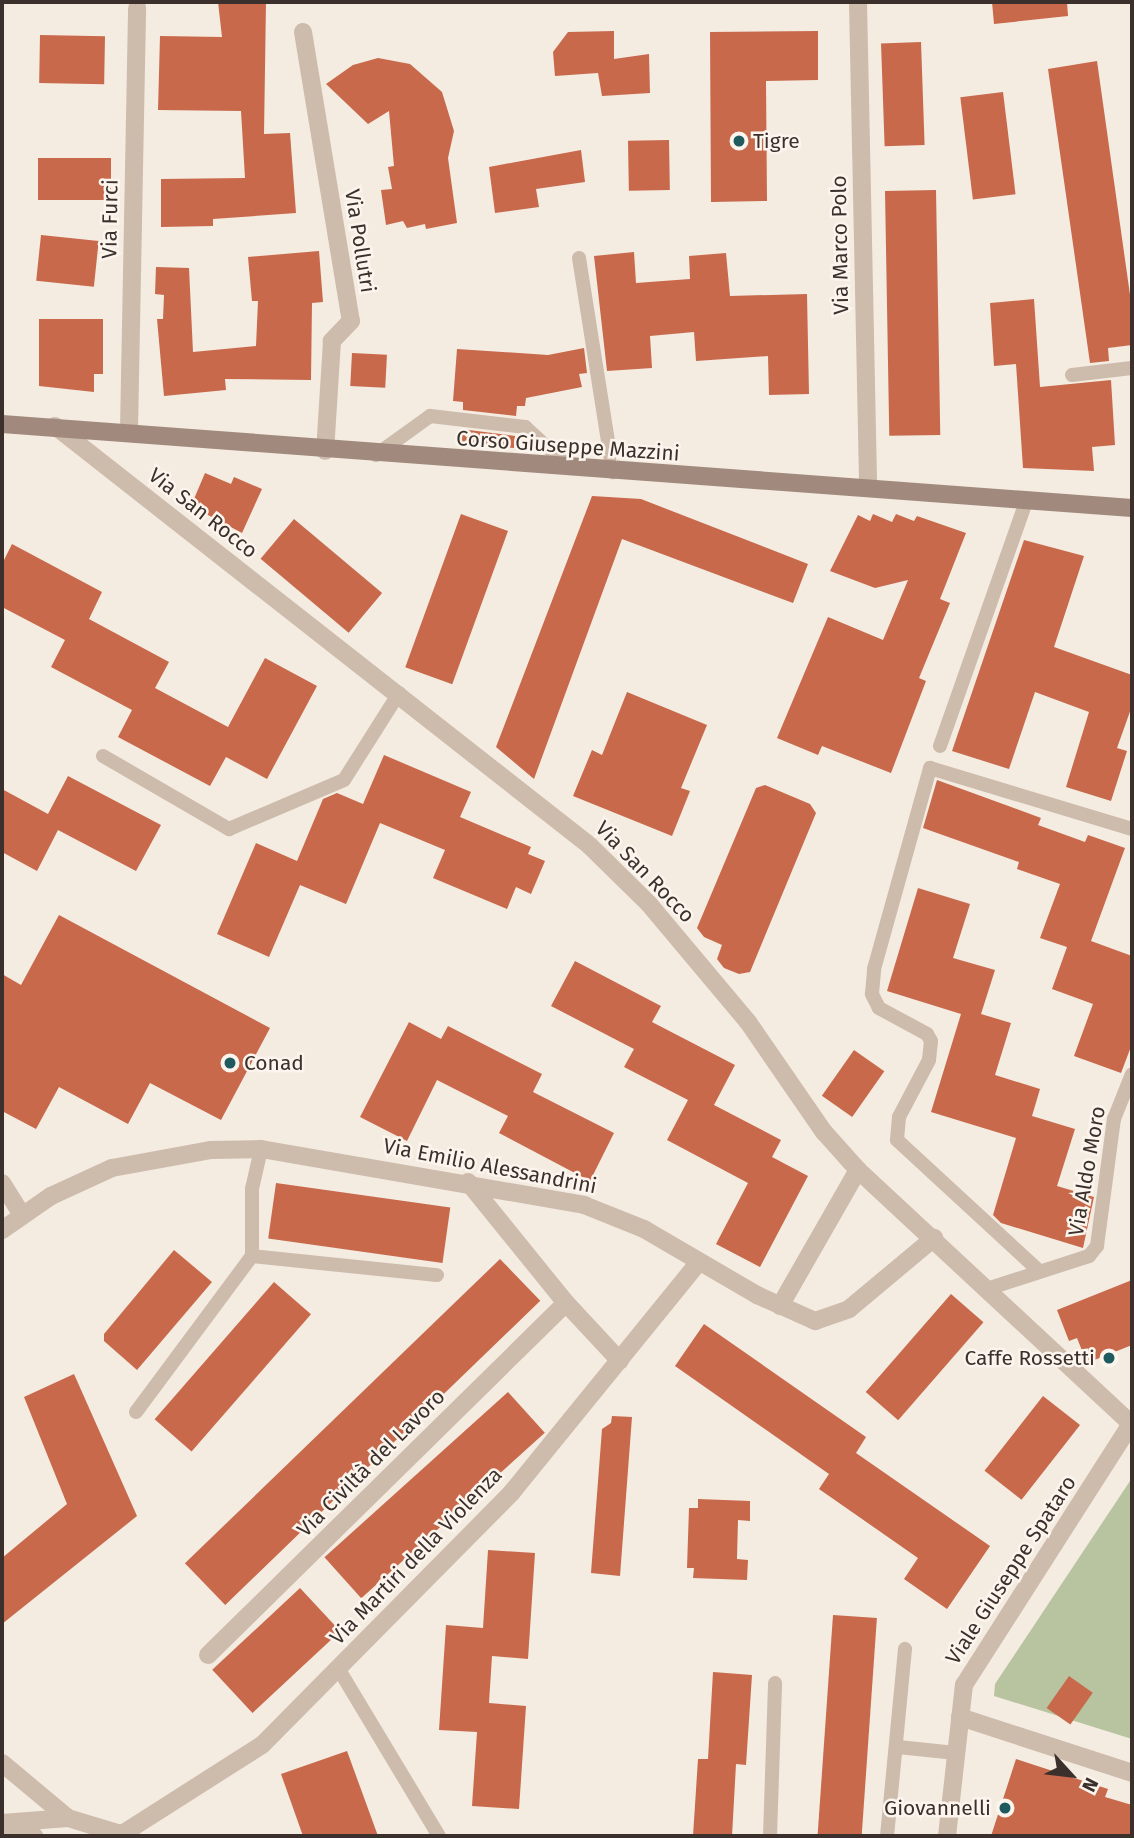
<!DOCTYPE html>
<meta charset="utf-8">
<style>
body{margin:0}
#map{position:relative;width:1134px;height:1838px;overflow:hidden;background:#f4ebe1;font-family:"Fira Sans",sans-serif}
div>[style]{position:absolute}
[style*='--x']{left:calc(var(--x)*1px);top:calc(var(--y)*1px);width:calc(var(--w)*1px);rotate:calc(var(--a)*1deg)}
.green>*{inset:0;background:#b8c4a0}
.building>*{inset:0;background:#c8694b;transform-origin:0 0}
.lane>*{height:14px;margin:-7px;padding:0 7px;transform-origin:7px;border-radius:7px;background:#cdbbac}
.street>*{height:18px;margin:-9px;padding:0 9px;transform-origin:9px;border-radius:9px;background:#cdbbac}
.secondary>*{height:18px;margin:-9px;padding:0 9px;transform-origin:9px;border-radius:9px;background:#a18a7d}
.dots>*{width:19px;height:19px;translate:-50% -50%;box-sizing:border-box;border:4px solid #fbf5ee;border-radius:50%}
span{translate:-50% -50%;white-space:nowrap;text-align:center;line-height:1.15;-webkit-text-stroke:5px #fbf5ee;paint-order:stroke}
.poi-label{font-size:21px;color:#3b302b}
.left{translate:0 -50%;text-align:left}
.right{translate:-100% -50%;text-align:right}
.street-label{font-size:21px;color:#3b302b}
.frame{position:absolute;inset:0;border:4px solid #3b302b;pointer-events:none}
.north{position:absolute;left:1036px;top:1740px;width:70px;height:70px;-webkit-text-stroke:5px #fbf5ee;paint-order:stroke;rotate:117deg;font-size:19px;font-weight:700;line-height:28px;text-align:center;color:#3b302b}
.north::after{content:'';display:block;margin:auto;width:24px;height:32px;background:#3b302b;clip-path:polygon(50% 0,100% 100%,50% 72%,0 100%)}
</style>
<div id="map">
<div class="green">
<div style="clip-path:polygon(1132px 1478px,1132px 1739px,994px 1696px,995px 1684px)"></div>
</div>
<div class="building">
<div style="clip-path:polygon(218px 2px,266px 2px,264px 134px,290px 133px,296px 213px,213px 219px,213px 226px,161px 227px,161px 179px,245px 178px,241px 111px,158px 110px,160px 36px,222px 37px)"></div>
<div style="clip-path:polygon(992px 2px,1067px 2px,1068px 16px,994px 24px)"></div>
<div style="clip-path:polygon(614px 31px,614px 59px,649px 54px,650px 93px,602px 96px,598px 73px,555px 76px,553px 52px,568px 32px)"></div>
<div style="clip-path:polygon(818px 31px,818px 80px,766px 81px,767px 201px,711px 202px,710px 32px)"></div>
<div style="left:40px;top:35px;width:65px;height:48px;rotate:1deg"></div>
<div style="left:921px;top:42px;width:103px;height:40px;rotate:88deg"></div>
<div style="clip-path:polygon(378px 58px,410px 64px,442px 92px,454px 131px,448px 158px,457px 223px,426px 229px,425px 224px,407px 228px,403px 221px,386px 225px,381px 190px,392px 189px,388px 167px,394px 166px,389px 111px,368px 124px,326px 84px,353px 65px)"></div>
<div style="clip-path:polygon(1097px 61px,1132px 309px,1132px 345px,1108px 348px,1109px 361px,1090px 363px,1048px 69px)"></div>
<div style="left:1003px;top:92px;width:103px;height:43px;rotate:83deg"></div>
<div style="left:669px;top:140px;width:50px;height:41px;rotate:89deg"></div>
<div style="clip-path:polygon(581px 150px,585px 182px,536px 189px,539px 207px,495px 213px,489px 167px)"></div>
<div style="left:38px;top:158px;width:73px;height:42px"></div>
<div style="left:936px;top:190px;width:245px;height:51px;rotate:89deg"></div>
<div style="left:41px;top:235px;width:58px;height:46px;rotate:6deg"></div>
<div style="clip-path:polygon(319px 251px,323px 302px,312px 303px,311px 380px,225px 379px,226px 390px,164px 396px,157px 319px,163px 319px,164px 295px,155px 294px,156px 267px,189px 268px,193px 352px,256px 346px,258px 301px,252px 301px,248px 257px)"></div>
<div style="clip-path:polygon(634px 252px,636px 283px,690px 279px,689px 256px,726px 253px,730px 296px,807px 294px,809px 394px,769px 395px,768px 356px,696px 361px,694px 332px,650px 336px,652px 368px,607px 371px,594px 256px)"></div>
<div style="clip-path:polygon(1034px 299px,1040px 387px,1111px 380px,1115px 445px,1092px 447px,1094px 471px,1023px 468px,1016px 364px,994px 366px,990px 303px)"></div>
<div style="clip-path:polygon(39px 319px,103px 319px,103px 374px,94px 374px,94px 392px,39px 386px)"></div>
<div style="clip-path:polygon(584px 348px,587px 373px,579px 374px,582px 387px,526px 398px,525px 406px,517px 406px,516px 416px,463px 410px,463px 402px,453px 401px,457px 349px,548px 355px)"></div>
<div style="left:352px;top:353px;width:35px;height:33px;rotate:3deg"></div>
<div style="clip-path:polygon(461px 429px,515px 436px,514px 448px,460px 443px)"></div>
<div style="clip-path:polygon(205px 473px,231px 484px,234px 477px,262px 489px,242px 533px,191px 506px)"></div>
<div style="clip-path:polygon(592px 496px,641px 499px,808px 564px,793px 603px,622px 539px,534px 779px,496px 747px)"></div>
<div style="left:461px;top:514px;width:50px;height:163px;rotate:20deg"></div>
<div style="clip-path:polygon(873px 514px,892px 522px,896px 514px,914px 521px,917px 516px,966px 533px,940px 599px,950px 603px,919px 678px,926px 681px,891px 773px,822px 746px,818px 755px,777px 738px,828px 617px,883px 640px,908px 580px,875px 588px,830px 571px,858px 515px,870px 521px)"></div>
<div style="left:294px;top:519px;width:115px;height:52px;rotate:40deg"></div>
<div style="clip-path:polygon(1024px 540px,1084px 556px,1054px 647px,1132px 675px,1132px 706px,1117px 748px,1127px 751px,1111px 801px,1066px 787px,1089px 712px,1035px 692px,1009px 769px,952px 751px)"></div>
<div style="clip-path:polygon(12px 544px,102px 592px,89px 619px,169px 662px,155px 688px,228px 727px,265px 658px,317px 686px,267px 779px,226px 757px,210px 786px,118px 737px,132px 710px,51px 667px,65px 640px,2px 607px,2px 564px)"></div>
<div style="clip-path:polygon(627px 692px,707px 725px,681px 788px,690px 791px,672px 836px,573px 796px,592px 750px,602px 755px)"></div>
<div style="clip-path:polygon(384px 755px,471px 792px,460px 817px,531px 847px,528px 854px,545px 861px,531px 894px,516px 887px,507px 909px,433px 878px,445px 850px,380px 823px,346px 904px,300px 885px,269px 957px,217px 934px,256px 843px,297px 861px,323px 799px,337px 793px,363px 804px)"></div>
<div style="clip-path:polygon(68px 776px,161px 825px,136px 871px,58px 830px,37px 871px,2px 852px,2px 789px,48px 814px)"></div>
<div style="clip-path:polygon(937px 780px,1041px 818px,1038px 825px,1085px 842px,1088px 835px,1125px 848px,1091px 941px,1132px 956px,1132px 1044px,1121px 1073px,1074px 1056px,1093px 1004px,1052px 989px,1067px 947px,1040px 938px,1060px 884px,1017px 869px,1019px 862px,923px 828px)"></div>
<div style="clip-path:polygon(765px 785px,810px 804px,816px 813px,750px 972px,739px 974px,724px 968px,717px 959px,722px 945px,704px 937px,697px 928px,756px 788px)"></div>
<div style="clip-path:polygon(918px 888px,970px 904px,953px 958px,995px 970px,981px 1014px,1011px 1023px,995px 1075px,1040px 1089px,1032px 1116px,1075px 1129px,1057px 1186px,1094px 1197px,1083px 1248px,1001px 1223px,993px 1215px,1016px 1138px,931px 1112px,961px 1014px,887px 991px)"></div>
<div style="clip-path:polygon(59px 915px,270px 1028px,221px 1120px,150px 1083px,128px 1124px,59px 1087px,36px 1129px,2px 1111px,2px 974px,21px 985px)"></div>
<div style="clip-path:polygon(575px 961px,661px 1006px,652px 1022px,735px 1065px,714px 1105px,781px 1140px,772px 1157px,808px 1176px,760px 1267px,716px 1244px,748px 1183px,667px 1140px,688px 1100px,624px 1067px,634px 1049px,551px 1006px)"></div>
<div style="clip-path:polygon(409px 1022px,441px 1039px,448px 1026px,542px 1074px,533px 1092px,614px 1133px,590px 1181px,499px 1133px,508px 1116px,437px 1080px,407px 1141px,360px 1117px)"></div>
<div style="left:854px;top:1050px;width:37px;height:56px;rotate:35deg"></div>
<div style="left:276px;top:1183px;width:176px;height:56px;rotate:8deg"></div>
<div style="clip-path:polygon(174px 1250px,212px 1282px,137px 1370px,104px 1341px,104px 1334px)"></div>
<div style="left:500px;top:1259px;width:58px;height:438px;rotate:46deg"></div>
<div style="clip-path:polygon(1132px 1280px,1132px 1345px,1087px 1363px,1077px 1338px,1069px 1341px,1057px 1310px)"></div>
<div style="left:274px;top:1282px;width:49px;height:182px;rotate:41deg"></div>
<div style="left:951px;top:1294px;width:43px;height:130px;rotate:41deg"></div>
<div style="clip-path:polygon(704px 1324px,866px 1437px,856px 1453px,990px 1546px,947px 1609px,904px 1579px,918px 1558px,819px 1489px,829px 1474px,675px 1366px)"></div>
<div style="clip-path:polygon(74px 1374px,137px 1516px,2px 1624px,2px 1558px,67px 1504px,24px 1397px)"></div>
<div style="left:508px;top:1392px;width:55px;height:247px;rotate:48deg"></div>
<div style="left:1043px;top:1396px;width:47px;height:95px;rotate:38deg"></div>
<div style="clip-path:polygon(612px 1416px,632px 1417px,620px 1576px,591px 1573px,602px 1429px,611px 1423px)"></div>
<div style="clip-path:polygon(698px 1499px,750px 1501px,750px 1521px,738px 1520px,737px 1559px,748px 1560px,747px 1580px,693px 1578px,694px 1568px,687px 1568px,689px 1508px,698px 1508px)"></div>
<div style="clip-path:polygon(488px 1550px,535px 1553px,528px 1659px,492px 1656px,489px 1703px,526px 1706px,519px 1809px,472px 1806px,477px 1732px,439px 1730px,446px 1625px,483px 1628px)"></div>
<div style="left:300px;top:1588px;width:59px;height:120px;rotate:47deg"></div>
<div style="left:833px;top:1615px;width:44px;height:221px;rotate:4deg"></div>
<div style="clip-path:polygon(713px 1672px,752px 1675px,746px 1765px,736px 1764px,732px 1836px,693px 1836px,698px 1759px,708px 1759px)"></div>
<div style="left:1069px;top:1676px;width:29px;height:39px;rotate:35deg"></div>
<div style="clip-path:polygon(347px 1751px,378px 1836px,303px 1836px,281px 1774px)"></div>
<div style="clip-path:polygon(1016px 1759px,1108px 1789px,1105px 1797px,1132px 1805px,1132px 1836px,991px 1836px)"></div>
</div>
<div class="lane">
<div style="--x:579;--y:258;--w:217;--a:81"></div>
<div style="--x:1072;--y:375;--w:60;--a:-6.7"></div>
<div style="--x:376;--y:455;--w:67;--a:-35.8"></div>
<div style="--x:430;--y:416;--w:96;--a:6.6"></div>
<div style="--x:525;--y:427;--w:61;--a:42.3"></div>
<div style="--x:940;--y:746;--w:259;--a:-70.6"></div>
<div style="--x:103;--y:756;--w:146;--a:30.1"></div>
<div style="--x:229;--y:829;--w:125;--a:-23.1"></div>
<div style="--x:344;--y:780;--w:103;--a:-57.7"></div>
<div style="--x:252;--y:1256;--w:186;--a:5.9"></div>
<div style="--x:1038;--y:1270;--w:192;--a:-137.3"></div>
<div style="--x:897;--y:1140;--w:23;--a:-85"></div>
<div style="--x:899;--y:1117;--w:64;--a:-62.2"></div>
<div style="--x:929;--y:1060;--w:19;--a:-84"></div>
<div style="--x:931;--y:1041;--w:8;--a:-120"></div>
<div style="--x:927;--y:1034;--w:55;--a:-151.6"></div>
<div style="--x:879;--y:1008;--w:16;--a:-117"></div>
<div style="--x:872;--y:994;--w:25;--a:-85"></div>
<div style="--x:874;--y:969;--w:209;--a:-74.4"></div>
<div style="--x:930;--y:768;--w:211;--a:16.8"></div>
<div style="--x:990;--y:1288;--w:104;--a:-17.9"></div>
<div style="--x:1089;--y:1256;--w:13;--a:-51"></div>
<div style="--x:1097;--y:1246;--w:128;--a:-82.4"></div>
<div style="--x:1114;--y:1119;--w:48;--a:-68.2"></div>
<div style="--x:136;--y:1412;--w:194;--a:-53.4"></div>
<div style="--x:252;--y:1256;--w:67;--a:-90"></div>
<div style="--x:252;--y:1189;--w:41;--a:-77.3"></div>
<div style="--x:338;--y:1668;--w:196;--a:59"></div>
<div style="--x:898;--y:1747;--w:58;--a:5.9"></div>
<div style="--x:770;--y:1836;--w:153;--a:-88.1"></div>
<div style="--x:887;--y:1836;--w:188;--a:-84.5"></div>
</div>
<div class="street">
<div style="--x:858;--y:2;--w:485;--a:88.8"></div>
<div style="--x:303;--y:32;--w:293;--a:80.6"></div>
<div style="--x:351;--y:321;--w:28;--a:134"></div>
<div style="--x:332;--y:341;--w:110;--a:93.6"></div>
<div style="--x:55;--y:426;--w:679;--a:38.12"></div>
<div style="--x:589;--y:845;--w:84;--a:44.5"></div>
<div style="--x:649;--y:904;--w:154;--a:50"></div>
<div style="--x:748;--y:1022;--w:134;--a:55.4"></div>
<div style="--x:824;--y:1132;--w:51;--a:48.2"></div>
<div style="--x:858;--y:1170;--w:373;--a:42.9"></div>
<div style="--x:129;--y:430;--w:422;--a:-88.9"></div>
<div style="--x:468;--y:1182;--w:156;--a:51"></div>
<div style="--x:566;--y:1303;--w:79;--a:47"></div>
<div style="--x:2;--y:1183;--w:36;--a:58"></div>
<div style="--x:2;--y:1230;--w:60;--a:-34.8"></div>
<div style="--x:51;--y:1196;--w:67;--a:-24.7"></div>
<div style="--x:112;--y:1168;--w:101;--a:-10.3"></div>
<div style="--x:211;--y:1150;--w:50;--a:-1.1"></div>
<div style="--x:261;--y:1149;--w:328;--a:9.8"></div>
<div style="--x:584;--y:1205;--w:65;--a:21.8"></div>
<div style="--x:644;--y:1229;--w:131;--a:30.3"></div>
<div style="--x:757;--y:1295;--w:64;--a:24.1"></div>
<div style="--x:815;--y:1321;--w:36;--a:-19"></div>
<div style="--x:849;--y:1309;--w:111;--a:-39.9"></div>
<div style="--x:780;--y:1306;--w:157;--a:-60.2"></div>
<div style="--x:208;--y:1655;--w:502;--a:-44.52"></div>
<div style="--x:960;--y:1717;--w:181;--a:18"></div>
<div style="--x:2;--y:1763;--w:86;--a:39.8"></div>
<div style="--x:2;--y:1823;--w:66;--a:-4.3"></div>
<div style="--x:68;--y:1818;--w:59;--a:16.9"></div>
<div style="--x:2;--y:1825;--w:34;--a:19"></div>
<div style="--x:119;--y:1836;--w:169;--a:-32.5"></div>
<div style="--x:262;--y:1745;--w:356;--a:-45.3"></div>
<div style="--x:512;--y:1492;--w:296;--a:-50.9"></div>
<div style="--x:947;--y:1836;--w:152;--a:-83.6"></div>
<div style="--x:964;--y:1685;--w:312;--a:-57.4"></div>
</div>
<div class="secondary">
<div style="--x:2;--y:424;--w:1133;--a:4.25"></div>
</div>
<div class="dots">
<div style="left:739px;top:141px;background:#1f5a5e"></div>
<div style="left:230px;top:1063px;background:#1f5a5e"></div>
<div style="left:1109px;top:1358px;background:#1f5a5e"></div>
<div style="left:1005px;top:1808px;background:#1f5a5e"></div>
</div>
<div class="poi-label">
<span class="left" style="left:753px;top:141px">Tigre</span>
<span class="left" style="left:244px;top:1063px">Conad</span>
<span class="right" style="left:1095px;top:1358px">Caffe Rossetti</span>
<span class="right" style="left:991px;top:1808px">Giovannelli</span>
</div>
<div class="street-label">
<span style="left:110px;top:219px;rotate:-89deg">Via Furci</span>
<span style="left:360px;top:241px;rotate:81deg">Via Pollutri</span>
<span style="left:840px;top:245px;rotate:-91deg">Via Marco Polo</span>
<span style="left:568px;top:446px;rotate:4deg">Corso Giuseppe Mazzini</span>
<span style="left:203px;top:513px;rotate:38deg">Via San Rocco</span>
<span style="left:645px;top:872px;rotate:46deg">Via San Rocco</span>
<span style="left:490px;top:1166px;rotate:11deg">Via Emilio Alessandrini</span>
<span style="left:1087px;top:1171px;rotate:-80deg">Via Aldo Moro</span>
<span style="left:371px;top:1463px;rotate:-45deg">Via Civiltà del Lavoro</span>
<span style="left:416px;top:1556px;rotate:-46deg">Via Martiri della Violenza</span>
<span style="left:1011px;top:1570px;rotate:-57deg">Viale Giuseppe Spataro</span>
</div>
<div class="frame"></div>
<div class="north">N</div>
</div>
